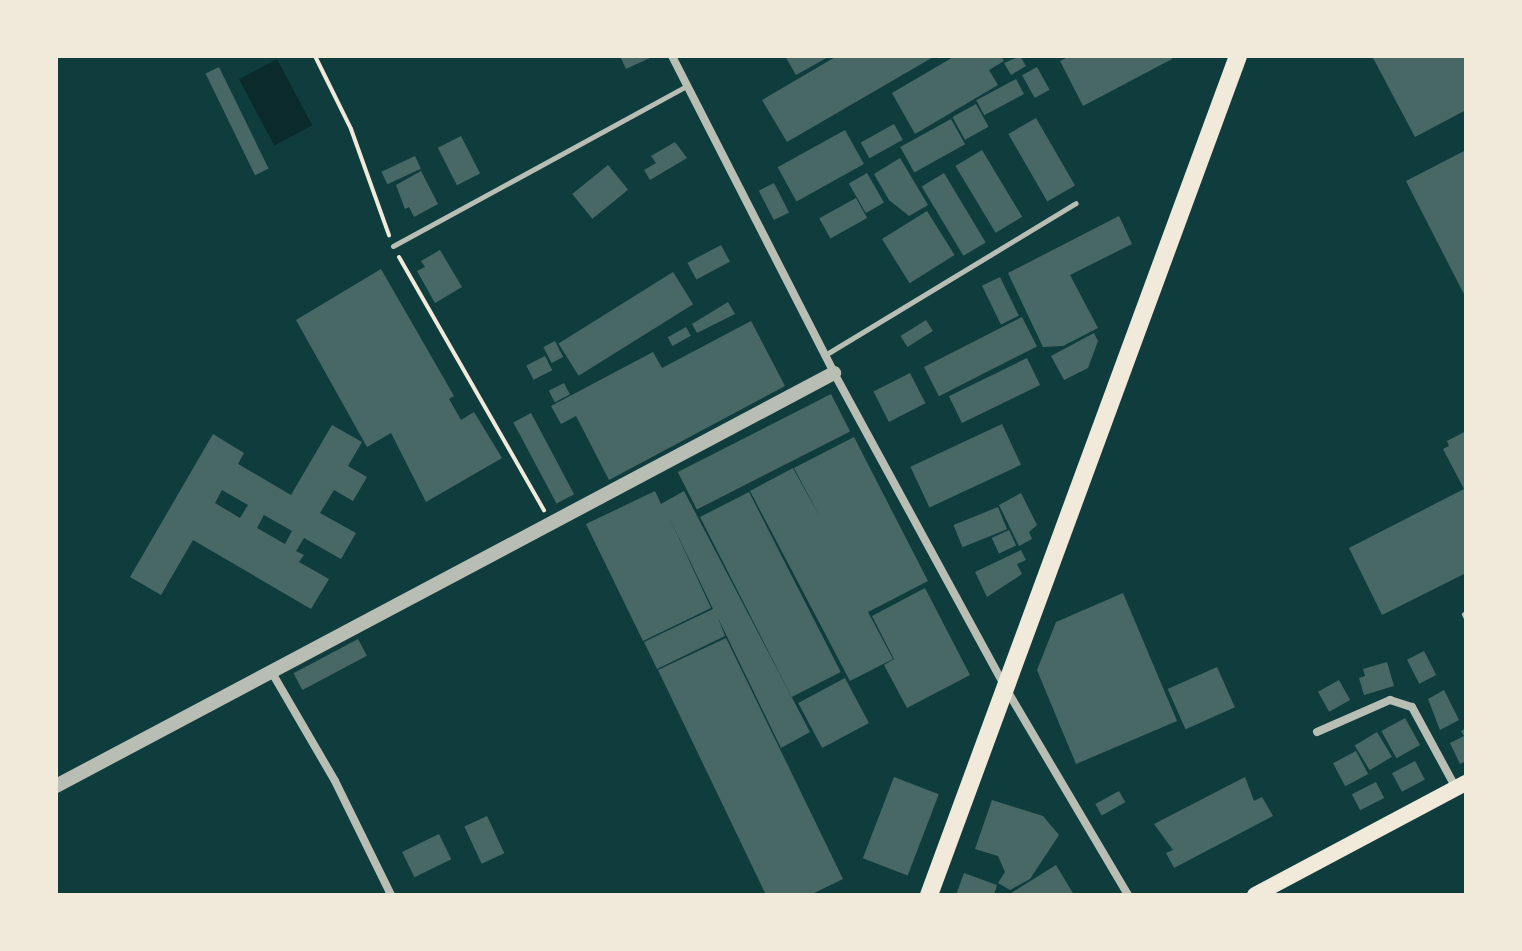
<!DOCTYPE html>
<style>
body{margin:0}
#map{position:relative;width:1522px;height:951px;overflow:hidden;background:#0f3d3e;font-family:Montserrat,sans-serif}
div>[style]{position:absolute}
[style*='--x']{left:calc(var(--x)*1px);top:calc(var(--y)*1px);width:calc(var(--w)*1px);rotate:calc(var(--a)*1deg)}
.water>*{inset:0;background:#0a2a2b;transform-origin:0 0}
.building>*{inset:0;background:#486865;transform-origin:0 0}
.path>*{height:4px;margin:-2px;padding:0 2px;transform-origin:2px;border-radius:2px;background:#f1e9da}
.service>*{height:5px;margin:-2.5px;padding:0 2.5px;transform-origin:2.5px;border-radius:2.5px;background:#b8beb3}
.minor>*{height:8px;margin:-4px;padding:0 4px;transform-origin:4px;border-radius:4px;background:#b8beb3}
.tertiary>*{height:14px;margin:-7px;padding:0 7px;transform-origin:7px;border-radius:7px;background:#b8beb3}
.secondary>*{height:16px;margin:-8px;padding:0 8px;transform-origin:8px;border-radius:8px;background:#f1e9da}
.trunk>*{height:18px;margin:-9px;padding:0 9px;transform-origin:9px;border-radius:9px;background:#f1e9da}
span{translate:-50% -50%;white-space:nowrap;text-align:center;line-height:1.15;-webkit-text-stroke:6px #f1e9da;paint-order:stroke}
.frame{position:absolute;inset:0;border:58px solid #f1e9da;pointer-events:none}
</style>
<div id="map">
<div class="water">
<div style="left:277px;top:59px;width:75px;height:43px;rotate:62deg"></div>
</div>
<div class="building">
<div style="clip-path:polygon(620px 56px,654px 56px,626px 69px)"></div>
<div style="clip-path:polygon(785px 56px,830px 56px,796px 75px)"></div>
<div style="clip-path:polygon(837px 56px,935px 56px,787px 142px,762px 100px)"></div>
<div style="clip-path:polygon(955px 56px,1001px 56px,1004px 61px,989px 70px,998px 85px,915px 134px,892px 93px)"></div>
<div style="clip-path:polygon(1020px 56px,1026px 66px,1011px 75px,1004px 63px)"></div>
<div style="clip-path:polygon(1070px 56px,1171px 56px,1172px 59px,1083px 106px,1060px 61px)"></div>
<div style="clip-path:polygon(1372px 56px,1466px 56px,1466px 110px,1415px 137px)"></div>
<div style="left:219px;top:67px;width:113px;height:15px;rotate:64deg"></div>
<div style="left:1037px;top:67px;width:26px;height:17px;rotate:61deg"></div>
<div style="left:1016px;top:79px;width:17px;height:45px;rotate:62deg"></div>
<div style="left:976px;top:104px;width:26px;height:27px;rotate:61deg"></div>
<div style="left:1036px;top:118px;width:78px;height:32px;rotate:60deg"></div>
<div style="left:951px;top:119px;width:29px;height:58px;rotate:61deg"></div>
<div style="left:894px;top:124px;width:18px;height:38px;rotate:61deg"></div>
<div style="left:845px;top:130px;width:39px;height:77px;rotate:61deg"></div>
<div style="left:461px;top:136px;width:42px;height:26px;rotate:63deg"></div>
<div style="clip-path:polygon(675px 142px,687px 158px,650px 180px,644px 170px,656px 163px,651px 156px)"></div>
<div style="left:982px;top:150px;width:78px;height:31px;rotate:59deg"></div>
<div style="clip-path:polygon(1466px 150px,1466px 298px,1406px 181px)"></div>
<div style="left:415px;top:156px;width:14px;height:37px;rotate:65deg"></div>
<div style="clip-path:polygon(900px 158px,928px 205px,909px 216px,889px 200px,874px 174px)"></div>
<div style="left:608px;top:165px;width:32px;height:46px;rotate:51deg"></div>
<div style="clip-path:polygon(421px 171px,438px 204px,414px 217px,409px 207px,405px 209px,396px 185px)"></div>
<div style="left:867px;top:173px;width:34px;height:21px;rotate:60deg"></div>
<div style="left:944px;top:173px;width:81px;height:26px;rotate:59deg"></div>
<div style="left:774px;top:183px;width:33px;height:17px;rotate:63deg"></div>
<div style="left:856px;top:198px;width:23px;height:42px;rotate:61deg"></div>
<div style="left:927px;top:211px;width:52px;height:53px;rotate:58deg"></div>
<div style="clip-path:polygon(1119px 216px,1132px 244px,1070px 275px,1098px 328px,1063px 346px,1043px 347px,1008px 273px)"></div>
<div style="left:721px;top:245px;width:19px;height:38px;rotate:62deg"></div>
<div style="clip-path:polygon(440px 250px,462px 287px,435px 303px,417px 271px,425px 267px,421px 261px)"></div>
<div style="clip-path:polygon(381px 269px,454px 396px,449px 399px,461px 420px,474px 412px,502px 458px,426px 502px,391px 433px,367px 447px,296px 320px)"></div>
<div style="left:673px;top:272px;width:38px;height:135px;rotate:58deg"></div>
<div style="left:1000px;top:277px;width:43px;height:20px;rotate:64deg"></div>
<div style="clip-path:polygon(728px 302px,735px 314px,697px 333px,692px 324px)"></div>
<div style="left:1022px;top:317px;width:33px;height:110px;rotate:63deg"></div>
<div style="left:926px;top:320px;width:13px;height:30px;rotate:58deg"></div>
<div style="clip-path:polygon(751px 321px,785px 386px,609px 480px,576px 416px,561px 424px,551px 406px,653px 352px,662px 368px)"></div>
<div style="left:686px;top:327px;width:10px;height:21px;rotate:61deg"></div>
<div style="clip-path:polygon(1094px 333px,1098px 341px,1088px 368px,1064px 380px,1051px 356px)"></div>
<div style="left:555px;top:341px;width:18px;height:13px;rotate:63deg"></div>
<div style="left:545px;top:356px;width:16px;height:21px;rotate:63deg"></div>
<div style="left:1027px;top:358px;width:30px;height:87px;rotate:64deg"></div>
<div style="left:910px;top:373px;width:34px;height:41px;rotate:63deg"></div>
<div style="left:564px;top:383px;width:13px;height:17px;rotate:63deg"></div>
<div style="left:831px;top:394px;width:42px;height:172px;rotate:63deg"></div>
<div style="left:531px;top:413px;width:92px;height:20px;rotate:62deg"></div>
<div style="left:1002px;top:424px;width:45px;height:101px;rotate:65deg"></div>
<div style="clip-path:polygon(evenodd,332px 425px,362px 442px,348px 466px,367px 477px,353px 501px,334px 490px,320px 513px,356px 533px,341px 559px,304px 538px,296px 551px,304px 555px,299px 562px,329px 579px,311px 609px,193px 540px,161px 595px,130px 577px,213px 434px,244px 453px,238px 464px,291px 495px,332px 425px,222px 490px,248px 505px,240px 518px,215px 503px,222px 490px,332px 425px,264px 515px,292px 531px,285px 544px,257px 528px,264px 515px)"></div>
<div style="clip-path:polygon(1466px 431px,1466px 573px,1382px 615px,1349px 548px,1464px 489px,1443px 449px,1449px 446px,1447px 441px)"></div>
<div style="clip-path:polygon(854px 437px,928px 581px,868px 612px,893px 659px,850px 681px,750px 491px,793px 468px,821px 519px,794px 468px)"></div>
<div style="clip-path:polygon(655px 491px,661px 504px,684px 491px,810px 732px,781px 748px,718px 618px,725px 636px,657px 669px,644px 642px,713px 609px,669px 517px,711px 608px,643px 641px,586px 524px)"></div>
<div style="left:749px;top:492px;width:202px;height:55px;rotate:63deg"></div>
<div style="clip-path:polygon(1021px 493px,1037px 525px,1029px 532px,1032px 539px,1019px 546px,999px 505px)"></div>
<div style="left:998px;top:507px;width:24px;height:48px;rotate:68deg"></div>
<div style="left:1009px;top:530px;width:17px;height:19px;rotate:65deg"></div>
<div style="clip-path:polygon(1021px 550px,1026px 560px,1017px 564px,1022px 574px,987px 597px,975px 572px)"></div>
<div style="clip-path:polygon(925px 588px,970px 675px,907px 708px,884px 665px,894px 659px,872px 616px)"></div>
<div style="clip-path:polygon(1123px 593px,1177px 721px,1076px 764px,1037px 670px,1056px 622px)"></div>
<div style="clip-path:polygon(726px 638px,843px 879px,810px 895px,766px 895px,658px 670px)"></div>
<div style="left:358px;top:639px;width:19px;height:73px;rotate:62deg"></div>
<div style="left:1424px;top:651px;width:27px;height:19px;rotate:63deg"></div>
<div style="clip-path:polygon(1387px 662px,1394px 686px,1364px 695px,1359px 678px,1365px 676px,1363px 669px)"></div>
<div style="left:1217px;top:667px;width:44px;height:54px;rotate:66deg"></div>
<div style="left:845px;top:678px;width:51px;height:53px;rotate:62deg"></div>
<div style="left:1339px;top:680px;width:23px;height:24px;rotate:61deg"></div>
<div style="clip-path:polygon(1444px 690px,1459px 720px,1440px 730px,1428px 699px)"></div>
<div style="left:1405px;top:718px;width:31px;height:27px;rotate:61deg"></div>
<div style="clip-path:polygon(1466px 728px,1466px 761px,1460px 764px,1450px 743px,1464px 736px,1461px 731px)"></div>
<div style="left:1377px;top:732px;width:29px;height:26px;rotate:59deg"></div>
<div style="left:1356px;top:751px;width:26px;height:26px;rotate:62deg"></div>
<div style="left:1415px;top:761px;width:21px;height:26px;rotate:62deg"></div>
<div style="left:894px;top:777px;width:48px;height:87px;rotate:21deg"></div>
<div style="clip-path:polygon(1245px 777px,1254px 801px,1262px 797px,1273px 816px,1174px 868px,1166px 853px,1173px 850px,1154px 824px)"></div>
<div style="left:1376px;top:782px;width:18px;height:27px;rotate:63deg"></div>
<div style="left:1119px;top:791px;width:13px;height:27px;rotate:61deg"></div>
<div style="clip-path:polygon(992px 800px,1043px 816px,1059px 835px,1030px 879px,1010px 890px,998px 883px,1005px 872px,998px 856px,975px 849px)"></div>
<div style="left:487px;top:816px;width:41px;height:25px;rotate:65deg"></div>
<div style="left:439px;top:834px;width:28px;height:41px;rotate:64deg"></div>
<div style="clip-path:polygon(1056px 865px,1074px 895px,1008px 895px)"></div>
<div style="clip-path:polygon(964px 873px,997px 885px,994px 895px,956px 895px)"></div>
</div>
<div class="path">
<div style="--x:315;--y:56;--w:81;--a:63.7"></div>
<div style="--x:351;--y:129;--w:113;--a:70.3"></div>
<div style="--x:399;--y:257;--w:292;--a:60.2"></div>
</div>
<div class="service">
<div style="--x:393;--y:246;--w:335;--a:-28.6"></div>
<div style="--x:825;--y:355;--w:293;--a:-31.2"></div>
<div style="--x:1464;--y:614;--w:4;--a:63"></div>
</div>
<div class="minor">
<div style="--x:672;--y:56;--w:356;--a:62.9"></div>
<div style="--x:834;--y:373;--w:358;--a:61.4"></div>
<div style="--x:1005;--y:687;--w:242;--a:59.4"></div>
<div style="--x:271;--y:671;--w:127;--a:59.8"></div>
<div style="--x:335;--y:781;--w:127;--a:63.8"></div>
<div style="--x:1317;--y:732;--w:80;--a:-23.7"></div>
<div style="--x:1390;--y:700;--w:23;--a:18"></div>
<div style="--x:1412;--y:707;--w:92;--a:61.5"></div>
</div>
<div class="tertiary">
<div style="--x:56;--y:786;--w:881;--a:-27.96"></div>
</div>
<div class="secondary">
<div style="--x:1255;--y:895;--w:239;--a:-28"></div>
</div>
<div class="trunk">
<div style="--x:929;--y:895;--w:894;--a:-69.78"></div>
</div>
<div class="frame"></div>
</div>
